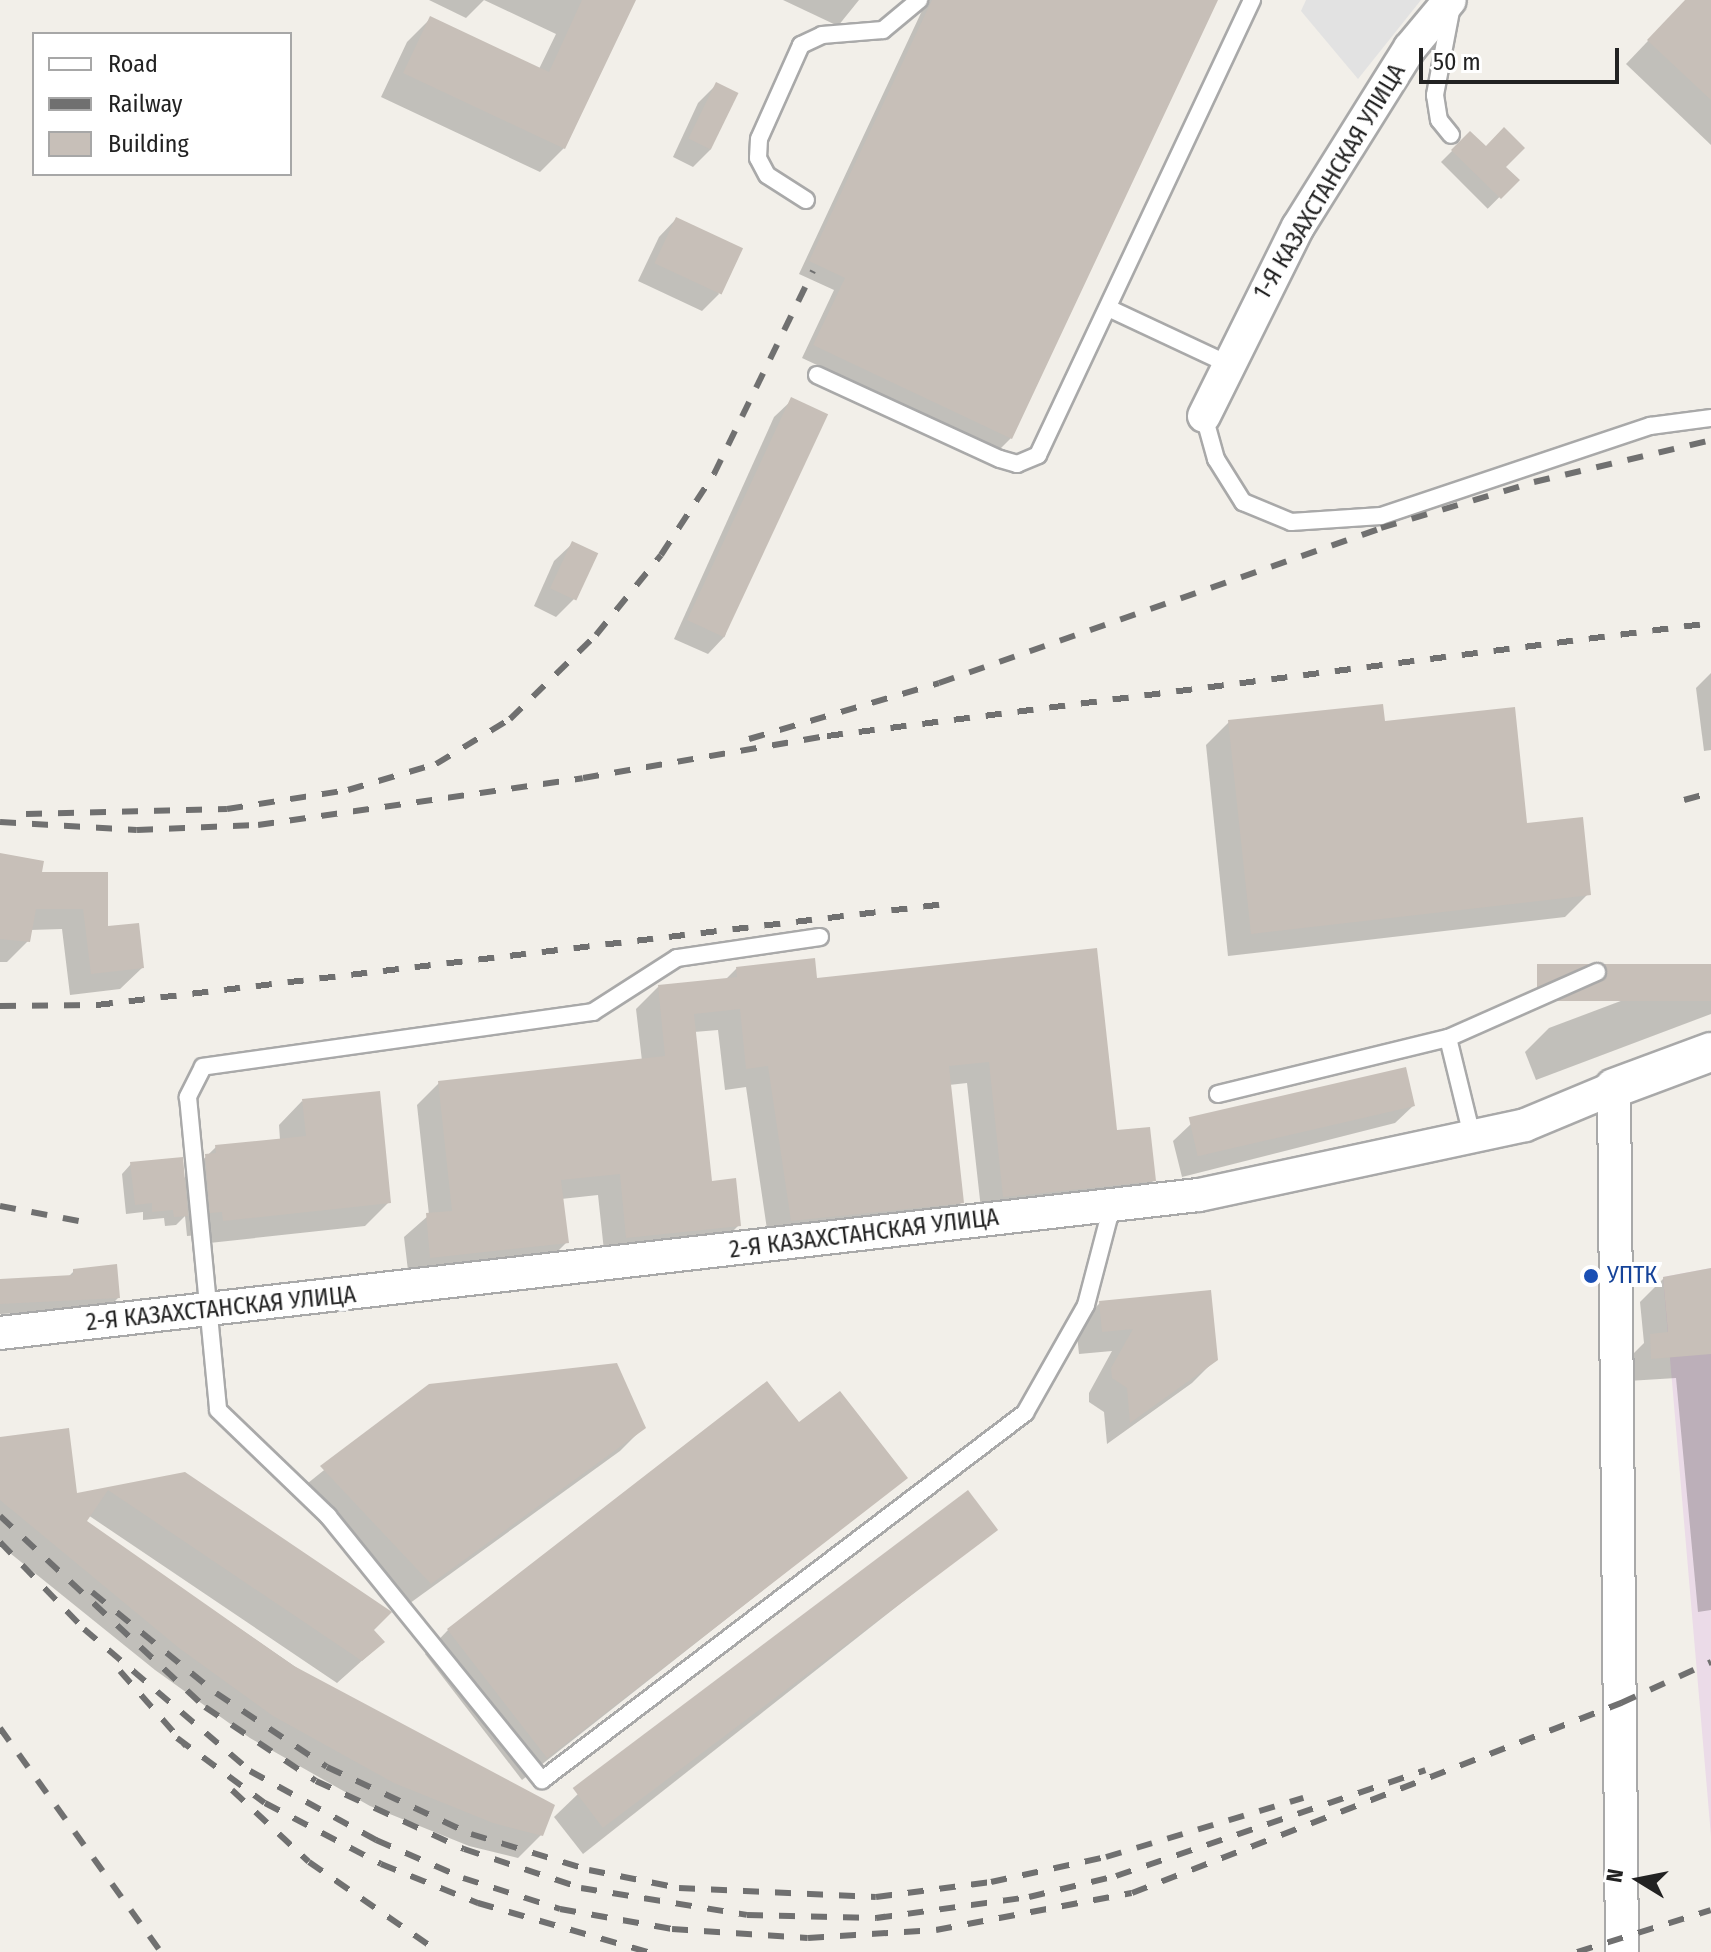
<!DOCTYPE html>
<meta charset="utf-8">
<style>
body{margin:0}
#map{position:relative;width:1711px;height:1952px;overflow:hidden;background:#f2efe9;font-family:"Fira Sans Condensed",sans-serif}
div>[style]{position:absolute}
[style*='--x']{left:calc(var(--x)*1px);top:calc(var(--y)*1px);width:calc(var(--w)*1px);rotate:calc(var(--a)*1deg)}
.industrial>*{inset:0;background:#ebdbe8}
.parking>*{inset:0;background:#e2e2e2}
.shadow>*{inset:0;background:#0003;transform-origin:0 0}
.building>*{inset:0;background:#c7bfb8;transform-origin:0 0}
.roads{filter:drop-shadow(2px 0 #a9a9a9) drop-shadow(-2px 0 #a9a9a9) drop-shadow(0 2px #a9a9a9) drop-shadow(0 -2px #a9a9a9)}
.service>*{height:16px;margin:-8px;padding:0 8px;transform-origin:8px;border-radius:8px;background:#fff}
.minor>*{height:32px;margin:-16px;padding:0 16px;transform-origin:16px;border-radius:16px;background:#fff}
.tertiary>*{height:38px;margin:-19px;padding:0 19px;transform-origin:19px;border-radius:19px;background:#fff}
.rail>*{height:6px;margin-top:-3px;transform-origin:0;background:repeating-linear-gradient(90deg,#707070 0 16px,transparent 0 32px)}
.dots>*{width:22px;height:22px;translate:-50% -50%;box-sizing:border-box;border:4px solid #fff;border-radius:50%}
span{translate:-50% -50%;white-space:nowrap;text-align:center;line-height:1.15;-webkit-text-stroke:8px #fff;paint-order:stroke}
.street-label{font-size:24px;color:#222}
.transit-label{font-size:24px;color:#164399}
.left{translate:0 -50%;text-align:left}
.legend{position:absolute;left:32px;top:32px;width:260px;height:144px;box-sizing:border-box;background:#fff;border:2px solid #a7a7a7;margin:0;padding:10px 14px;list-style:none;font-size:24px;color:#222}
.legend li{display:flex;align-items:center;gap:16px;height:40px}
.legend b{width:40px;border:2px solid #a7a7a7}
.north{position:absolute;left:1599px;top:1840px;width:80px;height:80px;-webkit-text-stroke:6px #fff;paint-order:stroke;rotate:280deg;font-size:22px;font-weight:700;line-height:32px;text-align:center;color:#222}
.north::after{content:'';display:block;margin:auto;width:28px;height:36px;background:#222;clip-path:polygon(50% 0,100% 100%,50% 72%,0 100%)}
.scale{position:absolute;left:1419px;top:48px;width:200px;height:36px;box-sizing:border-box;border:4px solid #222;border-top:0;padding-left:10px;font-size:24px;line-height:28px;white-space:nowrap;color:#222;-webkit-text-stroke:6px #fff;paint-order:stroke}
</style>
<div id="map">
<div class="industrial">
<div style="clip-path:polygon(1711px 1268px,1711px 1836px,1663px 1277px)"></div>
</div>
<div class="parking">
<div style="clip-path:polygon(1306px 0,1421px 0,1358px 79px,1301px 11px)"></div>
</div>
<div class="shadow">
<div style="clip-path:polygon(429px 0,484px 0,466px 18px)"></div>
<div style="clip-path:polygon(484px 0,633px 0,564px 148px,540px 172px,381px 97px,407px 42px,431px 18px,539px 69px,556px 34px)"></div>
<div style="clip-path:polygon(783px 0,859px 0,838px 26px)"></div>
<div style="clip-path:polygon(927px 0,1216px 0,1011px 438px,999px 450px,802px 358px,834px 290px,799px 274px)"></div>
<div style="clip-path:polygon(1687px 0,1711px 0,1711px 145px,1626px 64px)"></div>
<div style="clip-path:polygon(716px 85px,711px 149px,693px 167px,673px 157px,698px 103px)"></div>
<div style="left:1470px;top:133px;width:66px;height:41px;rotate:45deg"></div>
<div style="clip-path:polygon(676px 219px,719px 294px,702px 311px,638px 281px,659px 237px)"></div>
<div style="clip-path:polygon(792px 400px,725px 636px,708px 654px,674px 639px,774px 417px)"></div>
<div style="clip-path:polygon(572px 544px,595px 554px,574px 599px,556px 617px,534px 606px,554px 561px)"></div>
<div style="clip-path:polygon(1711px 673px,1711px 750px,1704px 751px,1696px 688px)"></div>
<div style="clip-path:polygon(1229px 722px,1383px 723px,1525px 825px,1588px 894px,1565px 917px,1228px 956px,1206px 745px)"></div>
<div style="clip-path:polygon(0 856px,40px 874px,106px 874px,106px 928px,142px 968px,120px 989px,70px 995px,62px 929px,30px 930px,28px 941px,7px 962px,0 962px)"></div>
<div style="clip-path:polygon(1095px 950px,1115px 1132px,1154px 1180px,1132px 1202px,982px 1218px,967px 1083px,949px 1085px,962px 1202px,939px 1224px,769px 1243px,746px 1087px,725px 1090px,718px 1030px,694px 1032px,710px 1183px,739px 1225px,717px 1247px,605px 1260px,598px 1195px,561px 1199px,566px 1243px,544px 1265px,409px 1279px,404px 1237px,429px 1215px,417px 1105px,439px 1083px,642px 1061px,636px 1009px,658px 987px,725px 980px,736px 969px,815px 980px)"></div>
<div style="clip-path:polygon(1711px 967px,1711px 1014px,1536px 1080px,1525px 1052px,1549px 1028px)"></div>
<div style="clip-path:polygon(302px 1101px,389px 1202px,365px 1226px,200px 1244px,199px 1235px,187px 1236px,185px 1216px,176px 1225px,165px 1226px,164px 1218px,143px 1220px,143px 1212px,126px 1214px,122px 1174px,131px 1164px,183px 1179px,216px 1147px,280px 1140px,279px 1125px)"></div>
<div style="clip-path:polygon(1413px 1106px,1395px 1123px,1182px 1177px,1173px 1141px,1191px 1124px)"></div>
<div style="clip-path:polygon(1711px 1270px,1711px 1610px,1698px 1612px,1676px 1378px,1628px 1381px,1627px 1360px,1644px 1343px,1640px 1302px,1664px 1278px)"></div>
<div style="clip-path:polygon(74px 1271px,118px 1298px,107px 1309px,0 1314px,0 1281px,67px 1278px)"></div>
<div style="clip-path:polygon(1100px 1303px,1216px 1359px,1192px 1383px,1107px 1444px,1104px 1412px,1089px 1402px,1089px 1393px,1112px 1351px,1079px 1354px,1076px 1326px)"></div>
<div style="clip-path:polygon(429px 1386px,644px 1427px,620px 1451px,406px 1606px,298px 1491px)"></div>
<div style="clip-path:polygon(799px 1425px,905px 1478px,522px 1780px,425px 1654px,448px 1630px)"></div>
<div style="clip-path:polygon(0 1439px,75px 1496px,185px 1475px,383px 1642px,337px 1683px,88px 1515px,84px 1522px,541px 1835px,518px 1858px,469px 1846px,370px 1806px,250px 1738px,155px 1670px,0 1545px)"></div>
<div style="clip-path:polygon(995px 1529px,583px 1854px,554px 1817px,578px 1794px)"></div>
</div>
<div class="building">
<div style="clip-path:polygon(582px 0,636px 0,565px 149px,403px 73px,430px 16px,549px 72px)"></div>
<div style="clip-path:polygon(932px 0,1218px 0,1012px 439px,813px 345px,845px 278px,809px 261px)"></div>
<div style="clip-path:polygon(1685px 0,1711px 0,1711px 100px,1647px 40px)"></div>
<div style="left:716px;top:82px;width:25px;height:63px;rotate:26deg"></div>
<div style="clip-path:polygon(1504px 127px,1525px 148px,1506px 167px,1520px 180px,1501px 199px,1451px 150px,1470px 131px,1486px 146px)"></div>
<div style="left:676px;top:217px;width:74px;height:51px;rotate:25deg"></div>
<div style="left:791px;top:397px;width:41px;height:246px;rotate:25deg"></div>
<div style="left:572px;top:541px;width:29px;height:52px;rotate:25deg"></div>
<div style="clip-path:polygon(1383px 704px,1385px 721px,1515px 707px,1527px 823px,1583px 817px,1591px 895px,1251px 934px,1228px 720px)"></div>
<div style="clip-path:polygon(0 853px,44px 861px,42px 872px,108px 872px,108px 926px,139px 923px,144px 968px,91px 974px,83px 909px,36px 909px,30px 942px,0 939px)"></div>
<div style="clip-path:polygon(1097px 948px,1117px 1130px,1150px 1127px,1156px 1181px,1003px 1197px,989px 1062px,949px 1066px,964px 1203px,791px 1221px,768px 1066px,746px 1069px,740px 1009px,694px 1014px,712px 1181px,736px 1178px,741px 1226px,626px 1238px,620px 1174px,561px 1180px,569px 1243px,430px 1258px,426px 1213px,452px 1211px,438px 1081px,665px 1056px,658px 985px,737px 977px,736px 967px,815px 958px,817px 978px)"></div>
<div style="left:1711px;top:964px;width:37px;height:174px;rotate:90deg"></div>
<div style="left:1406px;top:1067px;width:40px;height:223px;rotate:77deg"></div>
<div style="clip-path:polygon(380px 1091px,391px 1203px,223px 1221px,222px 1212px,210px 1213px,205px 1154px,216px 1153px,215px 1145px,306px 1136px,302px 1099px)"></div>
<div style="clip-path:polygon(183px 1157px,188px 1216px,174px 1217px,173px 1210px,152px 1212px,152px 1203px,135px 1205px,130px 1162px)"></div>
<div style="clip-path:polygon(117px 1264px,120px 1298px,0 1304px,0 1279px,73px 1275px,73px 1269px)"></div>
<div style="clip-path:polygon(1711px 1268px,1711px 1354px,1651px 1359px,1650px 1334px,1668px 1332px,1663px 1277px)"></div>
<div style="clip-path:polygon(1211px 1290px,1218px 1360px,1130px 1423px,1127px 1388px,1112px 1378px,1111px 1368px,1133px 1329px,1102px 1332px,1099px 1301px)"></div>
<div style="clip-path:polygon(617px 1363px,646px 1428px,431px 1584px,320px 1466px,429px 1384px)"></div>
<div style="clip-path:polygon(767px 1381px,799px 1422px,840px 1391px,908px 1478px,547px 1758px,447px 1629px)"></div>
<div style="clip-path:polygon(69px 1428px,77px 1493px,185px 1472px,392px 1612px,374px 1630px,385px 1642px,362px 1661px,108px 1490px,87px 1521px,294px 1666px,555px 1805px,543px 1836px,493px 1823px,394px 1783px,273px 1716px,179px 1648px,0 1500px,0 1437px)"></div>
<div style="left:968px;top:1490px;width:50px;height:495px;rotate:53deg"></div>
</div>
<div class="roads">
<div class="service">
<div style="--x:1451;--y:11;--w:86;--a:100.8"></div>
<div style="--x:1435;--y:95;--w:25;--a:81"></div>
<div style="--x:1439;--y:120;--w:19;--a:51"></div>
<div style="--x:806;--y:200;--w:46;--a:-147.3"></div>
<div style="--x:767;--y:175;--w:19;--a:-118"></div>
<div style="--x:758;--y:158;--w:19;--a:-87"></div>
<div style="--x:759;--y:139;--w:103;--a:-65.9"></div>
<div style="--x:801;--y:45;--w:23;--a:-25"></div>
<div style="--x:822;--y:35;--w:61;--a:-4.7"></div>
<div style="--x:883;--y:30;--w:47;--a:-39.8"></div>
<div style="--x:1108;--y:308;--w:132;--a:25"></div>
<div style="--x:817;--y:375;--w:201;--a:24.7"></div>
<div style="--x:1000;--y:459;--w:18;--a:16"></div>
<div style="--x:1017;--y:464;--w:23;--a:-23"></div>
<div style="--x:1038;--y:455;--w:503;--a:-64.81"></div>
<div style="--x:1204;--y:416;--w:45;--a:74.4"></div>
<div style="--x:1216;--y:459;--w:51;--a:57.9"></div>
<div style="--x:1243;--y:502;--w:52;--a:22.6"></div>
<div style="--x:1291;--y:522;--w:90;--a:-3.8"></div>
<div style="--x:1381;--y:516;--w:284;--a:-18.5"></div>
<div style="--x:1650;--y:426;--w:62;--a:-7.5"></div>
<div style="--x:820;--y:937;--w:145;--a:171.6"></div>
<div style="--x:677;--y:958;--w:100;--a:147.3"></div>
<div style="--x:593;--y:1012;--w:394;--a:172"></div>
<div style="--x:203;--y:1067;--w:34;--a:117"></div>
<div style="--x:188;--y:1097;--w:314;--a:84.5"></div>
<div style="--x:218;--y:1410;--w:153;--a:43.9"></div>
<div style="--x:328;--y:1516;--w:340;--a:51"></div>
<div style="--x:542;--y:1780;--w:607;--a:-37.23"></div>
<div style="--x:1025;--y:1413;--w:124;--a:-60.5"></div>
<div style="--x:1086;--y:1305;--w:102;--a:-75.3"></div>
<div style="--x:1448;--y:1038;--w:163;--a:-23.9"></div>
<div style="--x:1218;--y:1094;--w:237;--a:-13.7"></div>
<div style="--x:1448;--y:1038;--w:101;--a:76.2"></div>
</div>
<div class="minor">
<div style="--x:1204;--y:416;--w:211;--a:-63.6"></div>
<div style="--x:1298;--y:227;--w:211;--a:-58"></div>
<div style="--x:1410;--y:48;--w:62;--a:-50.2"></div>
<div style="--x:0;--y:1333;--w:1207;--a:-6.57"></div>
<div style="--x:1199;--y:1195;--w:333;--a:-12.1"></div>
<div style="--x:1525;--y:1125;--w:96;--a:-22.6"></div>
<div style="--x:1614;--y:1088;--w:864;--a:89.47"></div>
</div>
<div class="tertiary">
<div style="--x:1614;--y:1088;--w:103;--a:-20.4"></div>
</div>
</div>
<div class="rail">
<div style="--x:749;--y:739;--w:198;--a:-16.4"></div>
<div style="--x:939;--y:683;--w:468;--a:-19.3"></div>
<div style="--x:1381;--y:528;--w:160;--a:-16.7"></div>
<div style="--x:1534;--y:482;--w:182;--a:-13.3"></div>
<div style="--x:1684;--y:800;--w:28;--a:-15"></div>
<div style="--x:26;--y:814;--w:201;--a:-1.4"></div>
<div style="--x:227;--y:809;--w:122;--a:-8.9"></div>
<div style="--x:348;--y:790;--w:92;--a:-16.5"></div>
<div style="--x:436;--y:764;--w:87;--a:-31.3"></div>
<div style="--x:510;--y:719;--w:120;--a:-44.3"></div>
<div style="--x:596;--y:635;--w:103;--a:-50.9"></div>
<div style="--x:661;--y:555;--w:97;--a:-56.8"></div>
<div style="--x:714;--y:474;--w:226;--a:-64"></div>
<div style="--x:0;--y:822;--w:137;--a:3.3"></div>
<div style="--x:137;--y:830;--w:121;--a:-2.4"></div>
<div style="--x:258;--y:825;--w:328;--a:-8.2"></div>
<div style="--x:583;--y:778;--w:248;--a:-9.8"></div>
<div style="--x:827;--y:736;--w:891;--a:-7.28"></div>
<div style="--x:0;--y:1006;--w:97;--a:-0.6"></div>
<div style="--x:97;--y:1005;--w:863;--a:-6.79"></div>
<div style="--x:0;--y:1206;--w:96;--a:10.8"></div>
<div style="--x:0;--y:1516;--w:280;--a:43"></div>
<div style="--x:205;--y:1707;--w:133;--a:33.7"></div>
<div style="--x:316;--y:1781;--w:163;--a:24.7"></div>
<div style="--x:464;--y:1849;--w:123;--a:18.4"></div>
<div style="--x:581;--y:1888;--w:168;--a:9.2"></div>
<div style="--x:747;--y:1915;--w:129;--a:1.3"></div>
<div style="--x:876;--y:1918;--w:154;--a:-7.8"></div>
<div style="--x:1029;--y:1897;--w:89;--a:-13.6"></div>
<div style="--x:1116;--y:1876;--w:327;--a:-18.9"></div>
<div style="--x:0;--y:1542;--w:121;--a:46"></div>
<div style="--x:84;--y:1629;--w:218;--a:40.5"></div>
<div style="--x:250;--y:1771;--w:144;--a:28.7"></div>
<div style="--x:376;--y:1840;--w:95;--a:23.6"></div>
<div style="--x:463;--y:1878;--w:102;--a:17.7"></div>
<div style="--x:560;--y:1909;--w:114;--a:10.1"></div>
<div style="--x:672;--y:1929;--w:136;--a:3.8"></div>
<div style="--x:808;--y:1938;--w:128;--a:-3.6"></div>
<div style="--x:936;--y:1930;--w:199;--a:-10.7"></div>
<div style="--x:1132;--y:1893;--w:525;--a:-21.23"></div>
<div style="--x:1621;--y:1703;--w:99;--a:-24.5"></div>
<div style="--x:92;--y:1592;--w:160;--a:39.2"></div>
<div style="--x:216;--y:1693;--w:133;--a:33.7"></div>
<div style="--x:327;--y:1767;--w:159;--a:25"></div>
<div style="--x:471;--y:1834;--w:123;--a:17"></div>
<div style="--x:589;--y:1870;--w:92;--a:11.3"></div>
<div style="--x:679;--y:1888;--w:197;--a:2.6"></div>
<div style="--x:876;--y:1897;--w:116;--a:-7.4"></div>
<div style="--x:991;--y:1882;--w:118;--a:-12.3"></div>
<div style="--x:1106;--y:1857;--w:206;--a:-16.7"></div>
<div style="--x:120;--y:1671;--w:100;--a:48.7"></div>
<div style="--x:0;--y:1728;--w:276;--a:54.3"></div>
<div style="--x:177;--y:1738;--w:109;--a:36.5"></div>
<div style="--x:265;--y:1803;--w:131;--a:27.7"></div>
<div style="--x:381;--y:1864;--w:105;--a:21.9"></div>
<div style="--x:478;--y:1903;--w:177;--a:16.1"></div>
<div style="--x:232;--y:1790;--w:105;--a:43.1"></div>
<div style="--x:309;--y:1862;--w:158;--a:34.7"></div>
<div style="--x:1577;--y:1952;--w:140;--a:-17.4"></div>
</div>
<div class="dots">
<div style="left:1591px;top:1276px;background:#1a4fb4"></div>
</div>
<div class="street-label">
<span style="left:1330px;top:182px;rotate:-59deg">1-Я КАЗАХСТАНСКАЯ УЛИЦА</span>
<span style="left:864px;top:1234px;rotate:-7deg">2-Я КАЗАХСТАНСКАЯ УЛИЦА</span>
<span style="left:221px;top:1309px;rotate:-6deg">2-Я КАЗАХСТАНСКАЯ УЛИЦА</span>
</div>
<div class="transit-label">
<span class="left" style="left:1607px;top:1276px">УПТК</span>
</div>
<ul class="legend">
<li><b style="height:10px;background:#fff"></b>Road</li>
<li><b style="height:10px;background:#707070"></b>Railway</li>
<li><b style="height:22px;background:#c7bfb8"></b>Building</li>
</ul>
<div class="north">N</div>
<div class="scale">50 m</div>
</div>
